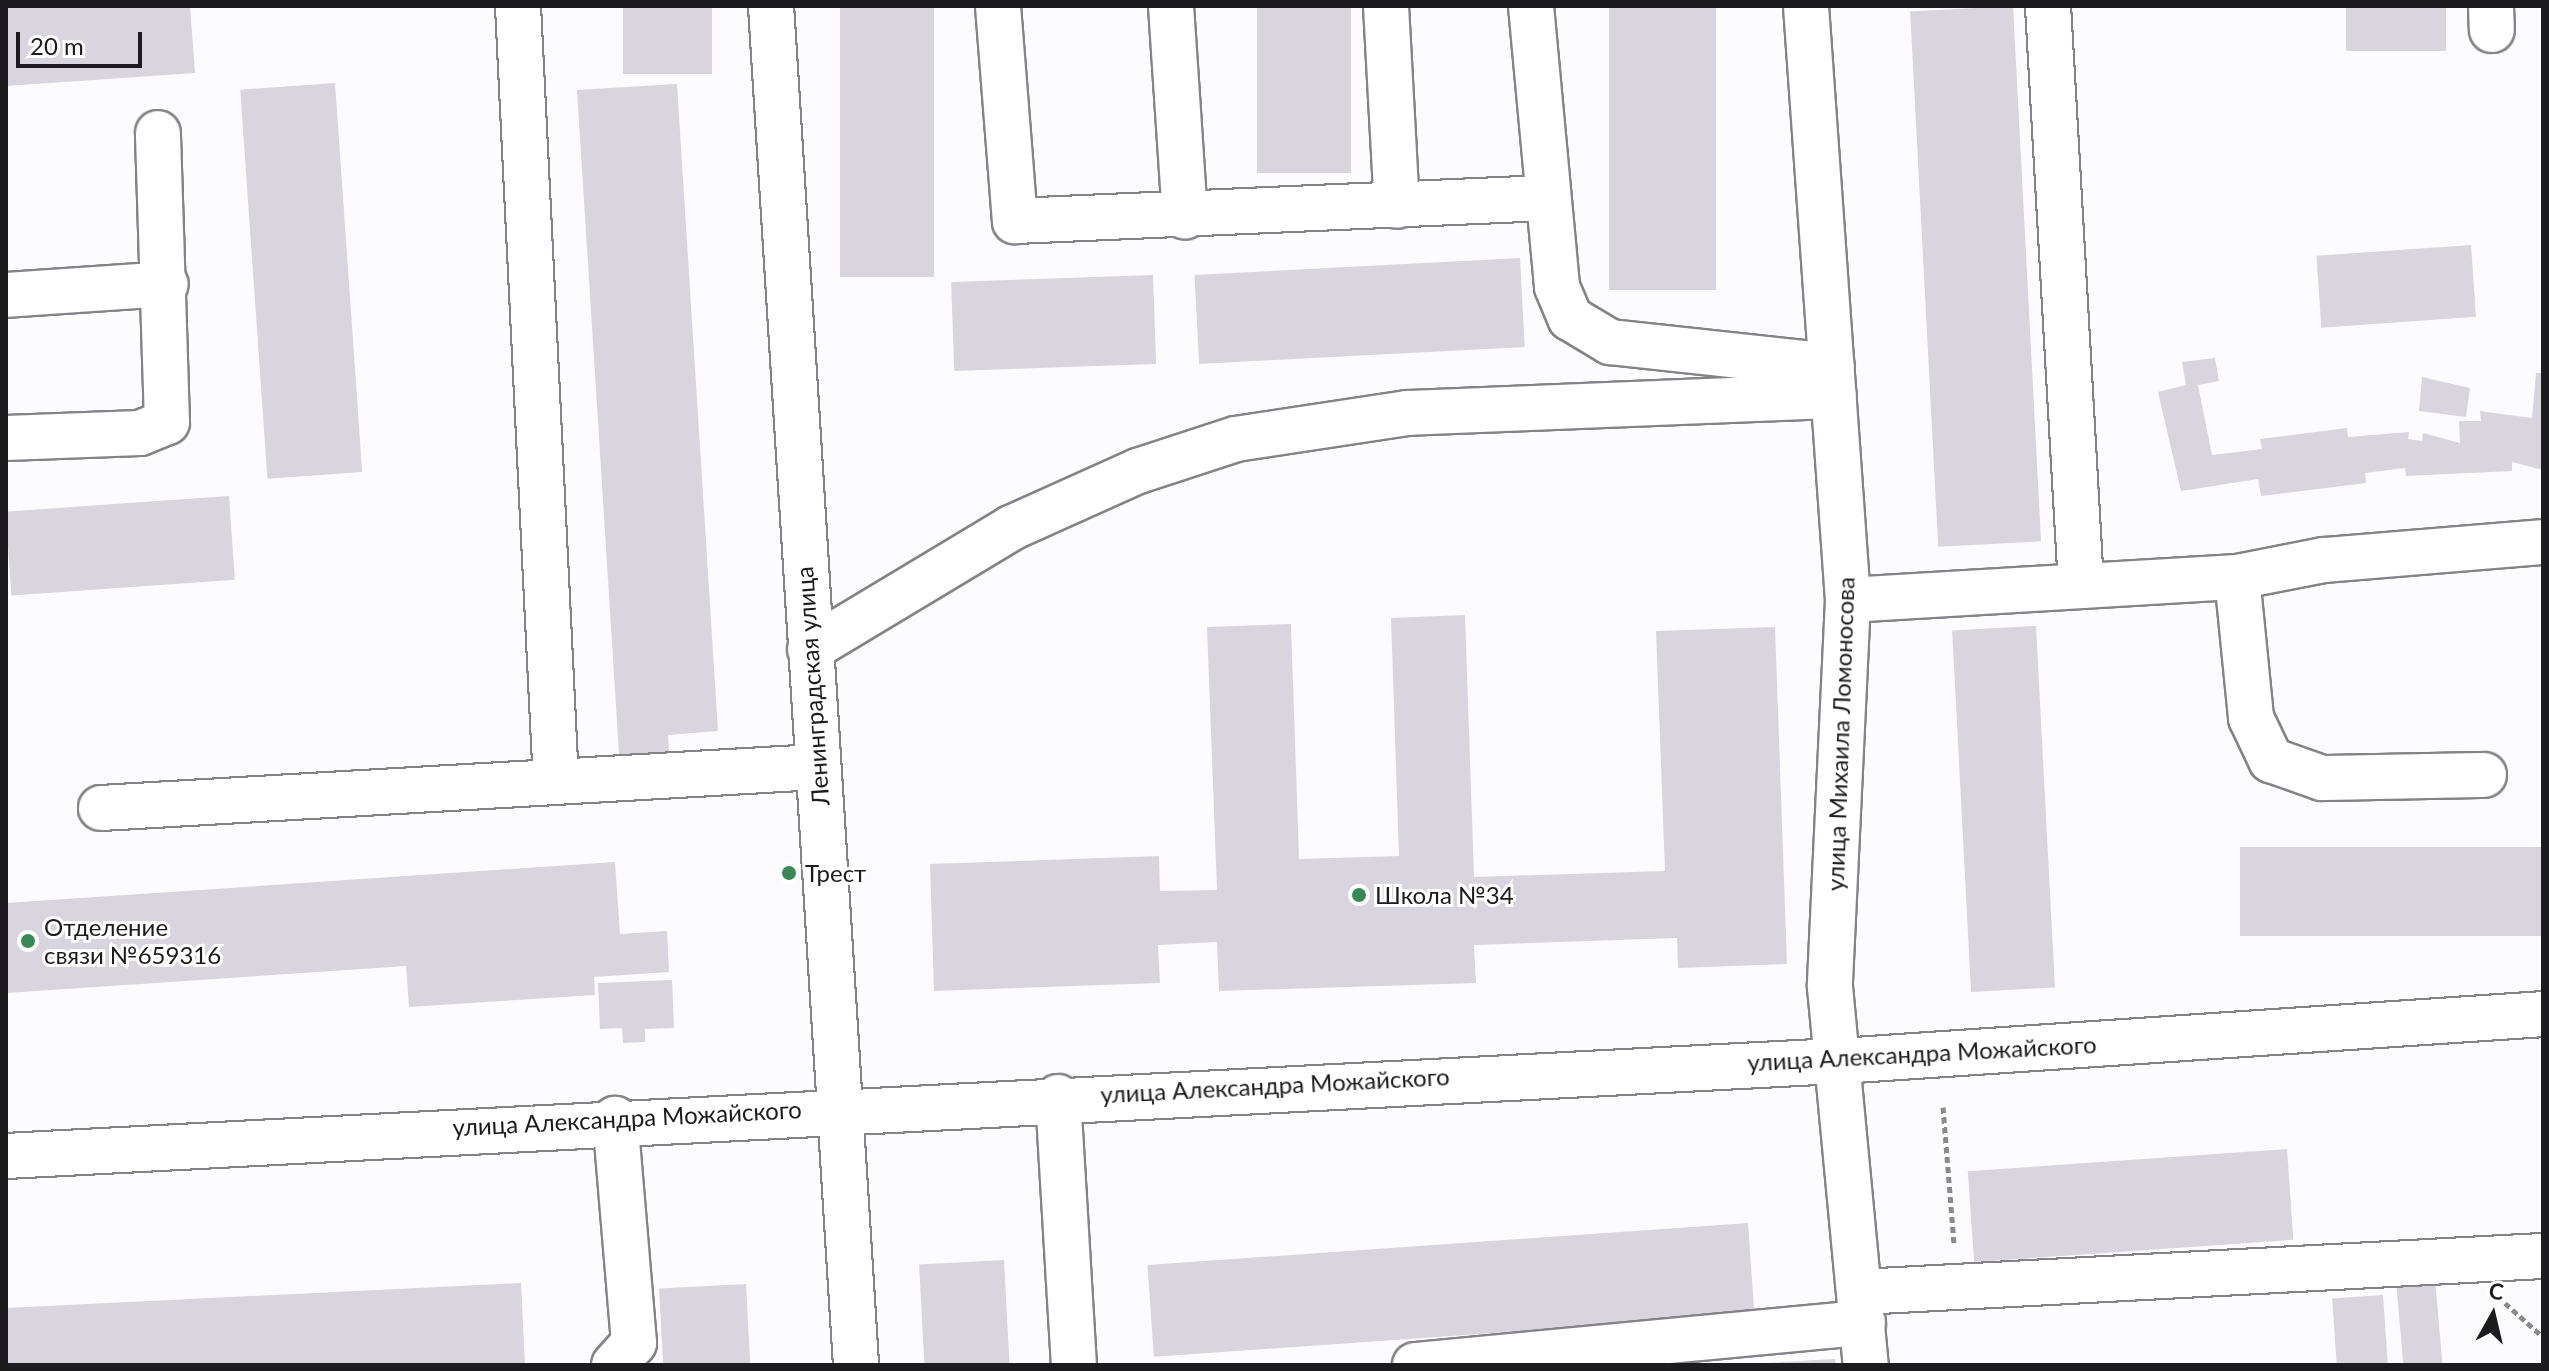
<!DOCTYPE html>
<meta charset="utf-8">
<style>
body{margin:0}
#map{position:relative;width:2549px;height:1371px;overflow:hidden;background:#fcfbfe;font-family:Lato,sans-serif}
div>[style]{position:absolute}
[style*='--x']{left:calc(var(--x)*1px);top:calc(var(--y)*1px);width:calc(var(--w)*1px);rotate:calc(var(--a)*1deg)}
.building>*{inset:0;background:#d9d5de;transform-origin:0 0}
.path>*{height:5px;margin-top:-2.5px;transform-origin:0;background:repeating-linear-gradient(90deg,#8a898c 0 6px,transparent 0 10px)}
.roads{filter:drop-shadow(2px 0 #858289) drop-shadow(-2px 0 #858289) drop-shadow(0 2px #858289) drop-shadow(0 -2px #858289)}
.minor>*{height:44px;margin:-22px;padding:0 22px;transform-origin:22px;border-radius:22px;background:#fff}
.dots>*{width:22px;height:22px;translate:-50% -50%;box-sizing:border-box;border:4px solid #fff;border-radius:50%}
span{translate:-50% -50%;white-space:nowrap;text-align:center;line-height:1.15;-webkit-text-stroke:6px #fff;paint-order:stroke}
.street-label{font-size:24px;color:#1c1b1e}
.poi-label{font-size:24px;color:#1c1b1e}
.left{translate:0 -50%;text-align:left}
.frame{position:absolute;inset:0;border:8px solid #1c1b1e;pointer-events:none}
.north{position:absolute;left:2453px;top:1275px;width:80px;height:80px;-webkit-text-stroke:6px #fff;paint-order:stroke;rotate:8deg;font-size:22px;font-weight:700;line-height:32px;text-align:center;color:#1c1b1e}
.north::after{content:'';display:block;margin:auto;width:28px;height:36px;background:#1c1b1e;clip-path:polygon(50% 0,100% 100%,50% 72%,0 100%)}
.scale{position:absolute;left:16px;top:32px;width:126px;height:36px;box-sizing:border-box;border:4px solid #1c1b1e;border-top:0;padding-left:10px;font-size:24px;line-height:28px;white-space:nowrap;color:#1c1b1e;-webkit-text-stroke:6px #fff;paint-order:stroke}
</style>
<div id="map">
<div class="building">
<div style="clip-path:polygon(6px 6px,190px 6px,195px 73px,6px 86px)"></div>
<div style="left:623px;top:6px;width:89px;height:68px"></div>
<div style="left:840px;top:6px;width:94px;height:271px"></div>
<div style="left:1257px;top:6px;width:94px;height:167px"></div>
<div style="left:1609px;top:6px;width:107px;height:284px"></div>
<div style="left:2013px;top:6px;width:536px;height:103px;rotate:87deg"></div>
<div style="left:2346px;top:6px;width:100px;height:45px"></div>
<div style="left:335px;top:83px;width:390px;height:95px;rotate:86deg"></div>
<div style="clip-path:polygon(677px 84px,718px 731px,668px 735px,670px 765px,620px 769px,577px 90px)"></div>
<div style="left:2471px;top:245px;width:72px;height:155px;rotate:86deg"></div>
<div style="left:1520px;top:258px;width:89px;height:326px;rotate:87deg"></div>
<div style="left:1153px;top:275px;width:89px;height:202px;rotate:88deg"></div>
<div style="clip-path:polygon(2215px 358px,2219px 381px,2198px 385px,2212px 455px,2262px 449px,2260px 439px,2347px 428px,2348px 437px,2409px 432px,2408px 439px,2422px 441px,2423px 433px,2460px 443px,2459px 421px,2481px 421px,2480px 411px,2532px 418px,2536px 373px,2543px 373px,2543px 470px,2512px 462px,2512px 471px,2406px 476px,2405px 468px,2365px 473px,2366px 483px,2261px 496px,2258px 479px,2181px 491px,2158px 392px,2186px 385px,2182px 362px)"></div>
<div style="clip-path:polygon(2422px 377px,2470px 388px,2466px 417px,2419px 411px)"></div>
<div style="left:229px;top:496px;width:84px;height:224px;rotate:86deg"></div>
<div style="clip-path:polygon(1465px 615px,1474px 877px,1665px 871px,1656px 631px,1775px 627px,1787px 964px,1678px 968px,1677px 938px,1474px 945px,1476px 983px,1219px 991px,1217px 942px,1158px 945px,1160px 983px,934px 991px,930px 864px,1159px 856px,1160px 891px,1217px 890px,1207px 627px,1291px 624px,1299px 859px,1399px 856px,1391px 618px)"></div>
<div style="left:2036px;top:626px;width:362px;height:84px;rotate:87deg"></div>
<div style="left:2543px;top:847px;width:89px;height:303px;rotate:90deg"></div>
<div style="clip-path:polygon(615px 862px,620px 934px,667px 931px,669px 972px,594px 977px,595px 995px,409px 1007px,406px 966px,6px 993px,6px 903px)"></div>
<div style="clip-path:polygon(672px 980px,674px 1028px,645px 1029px,645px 1042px,623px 1043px,622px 1028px,600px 1029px,598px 983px)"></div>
<div style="left:2287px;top:1149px;width:91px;height:320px;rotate:86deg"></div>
<div style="left:1748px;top:1223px;width:92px;height:602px;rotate:86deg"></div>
<div style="left:1004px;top:1260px;width:105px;height:85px;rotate:87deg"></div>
<div style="left:2435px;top:1279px;width:86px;height:39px;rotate:85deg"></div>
<div style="clip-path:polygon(521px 1283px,525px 1365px,6px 1365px,6px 1308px)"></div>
<div style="left:746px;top:1284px;width:81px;height:87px;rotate:87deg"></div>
<div style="left:2383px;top:1295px;width:70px;height:51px;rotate:86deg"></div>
<div style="clip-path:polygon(1835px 1359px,1836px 1365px,1765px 1365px,1765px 1363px)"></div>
</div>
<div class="path">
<div style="--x:1943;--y:1107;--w:138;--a:85.4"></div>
<div style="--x:2505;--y:1303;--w:51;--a:41.8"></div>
</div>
<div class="roads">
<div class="minor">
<div style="--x:518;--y:6;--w:777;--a:87.2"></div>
<div style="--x:771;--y:6;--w:1362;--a:86.42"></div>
<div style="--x:998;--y:6;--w:216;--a:85.5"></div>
<div style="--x:1015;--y:221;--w:531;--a:-2.48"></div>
<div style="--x:1171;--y:6;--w:211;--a:86.2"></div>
<div style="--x:1386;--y:6;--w:200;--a:86.9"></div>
<div style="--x:1531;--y:6;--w:282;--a:84.7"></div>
<div style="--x:1557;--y:287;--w:34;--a:67"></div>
<div style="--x:1570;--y:318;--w:47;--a:31"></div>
<div style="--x:1610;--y:342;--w:223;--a:6.2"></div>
<div style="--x:1806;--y:6;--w:595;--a:85.96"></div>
<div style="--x:1848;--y:600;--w:387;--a:92.7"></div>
<div style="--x:1830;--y:987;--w:380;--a:84.6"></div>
<div style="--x:2048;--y:6;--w:581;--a:86.74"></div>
<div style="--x:2491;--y:6;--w:24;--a:88"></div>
<div style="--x:6;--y:295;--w:160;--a:-3.9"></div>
<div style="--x:6;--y:438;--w:134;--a:-2.1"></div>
<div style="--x:140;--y:433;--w:29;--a:-22"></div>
<div style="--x:167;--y:422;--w:289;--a:-91.8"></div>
<div style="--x:2237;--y:577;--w:142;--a:84.3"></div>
<div style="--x:2251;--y:718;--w:47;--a:64.5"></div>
<div style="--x:2271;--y:760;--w:54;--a:19.4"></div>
<div style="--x:2322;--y:778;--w:162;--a:-1.1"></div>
<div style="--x:1848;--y:600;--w:390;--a:-3.4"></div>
<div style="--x:2237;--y:577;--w:89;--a:-11.1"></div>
<div style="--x:2324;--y:560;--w:220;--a:-4.7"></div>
<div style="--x:810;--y:649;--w:235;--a:-31"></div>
<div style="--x:1011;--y:528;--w:139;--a:-24.2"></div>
<div style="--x:1138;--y:471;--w:103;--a:-18.1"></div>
<div style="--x:1236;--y:439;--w:173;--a:-8.6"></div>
<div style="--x:1407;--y:413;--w:427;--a:-2.3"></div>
<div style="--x:101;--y:808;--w:717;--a:-3.28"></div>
<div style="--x:1058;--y:1097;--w:268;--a:86.6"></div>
<div style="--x:6;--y:1156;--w:1836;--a:-2.97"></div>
<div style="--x:1840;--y:1061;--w:705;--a:-3.82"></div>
<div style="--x:1860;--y:1292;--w:684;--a:-3.02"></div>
<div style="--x:614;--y:1365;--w:30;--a:-48"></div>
<div style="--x:634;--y:1343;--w:225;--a:-94.8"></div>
<div style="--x:1415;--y:1365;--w:450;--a:-5.4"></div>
</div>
</div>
<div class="dots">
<div style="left:789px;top:873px;background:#388858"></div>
<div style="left:1359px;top:895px;background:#388858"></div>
<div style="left:28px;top:941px;background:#388858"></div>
</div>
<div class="street-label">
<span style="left:812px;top:686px;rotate:-94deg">Ленинградская улица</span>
<span style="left:1840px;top:734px;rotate:-88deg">улица Михаила Ломоносова</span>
<span style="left:1922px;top:1053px;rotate:-3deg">улица Александра Можайского</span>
<span style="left:1275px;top:1085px;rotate:-3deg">улица Александра Можайского</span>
<span style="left:627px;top:1118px;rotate:-3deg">улица Александра Можайского</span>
</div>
<div class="poi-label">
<span class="left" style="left:805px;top:873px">Трест</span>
<span class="left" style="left:1375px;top:895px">Школа №34</span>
<span class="left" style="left:44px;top:941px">Отделение<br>связи №659316</span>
</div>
<div class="frame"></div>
<div class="north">С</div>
<div class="scale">20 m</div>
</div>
